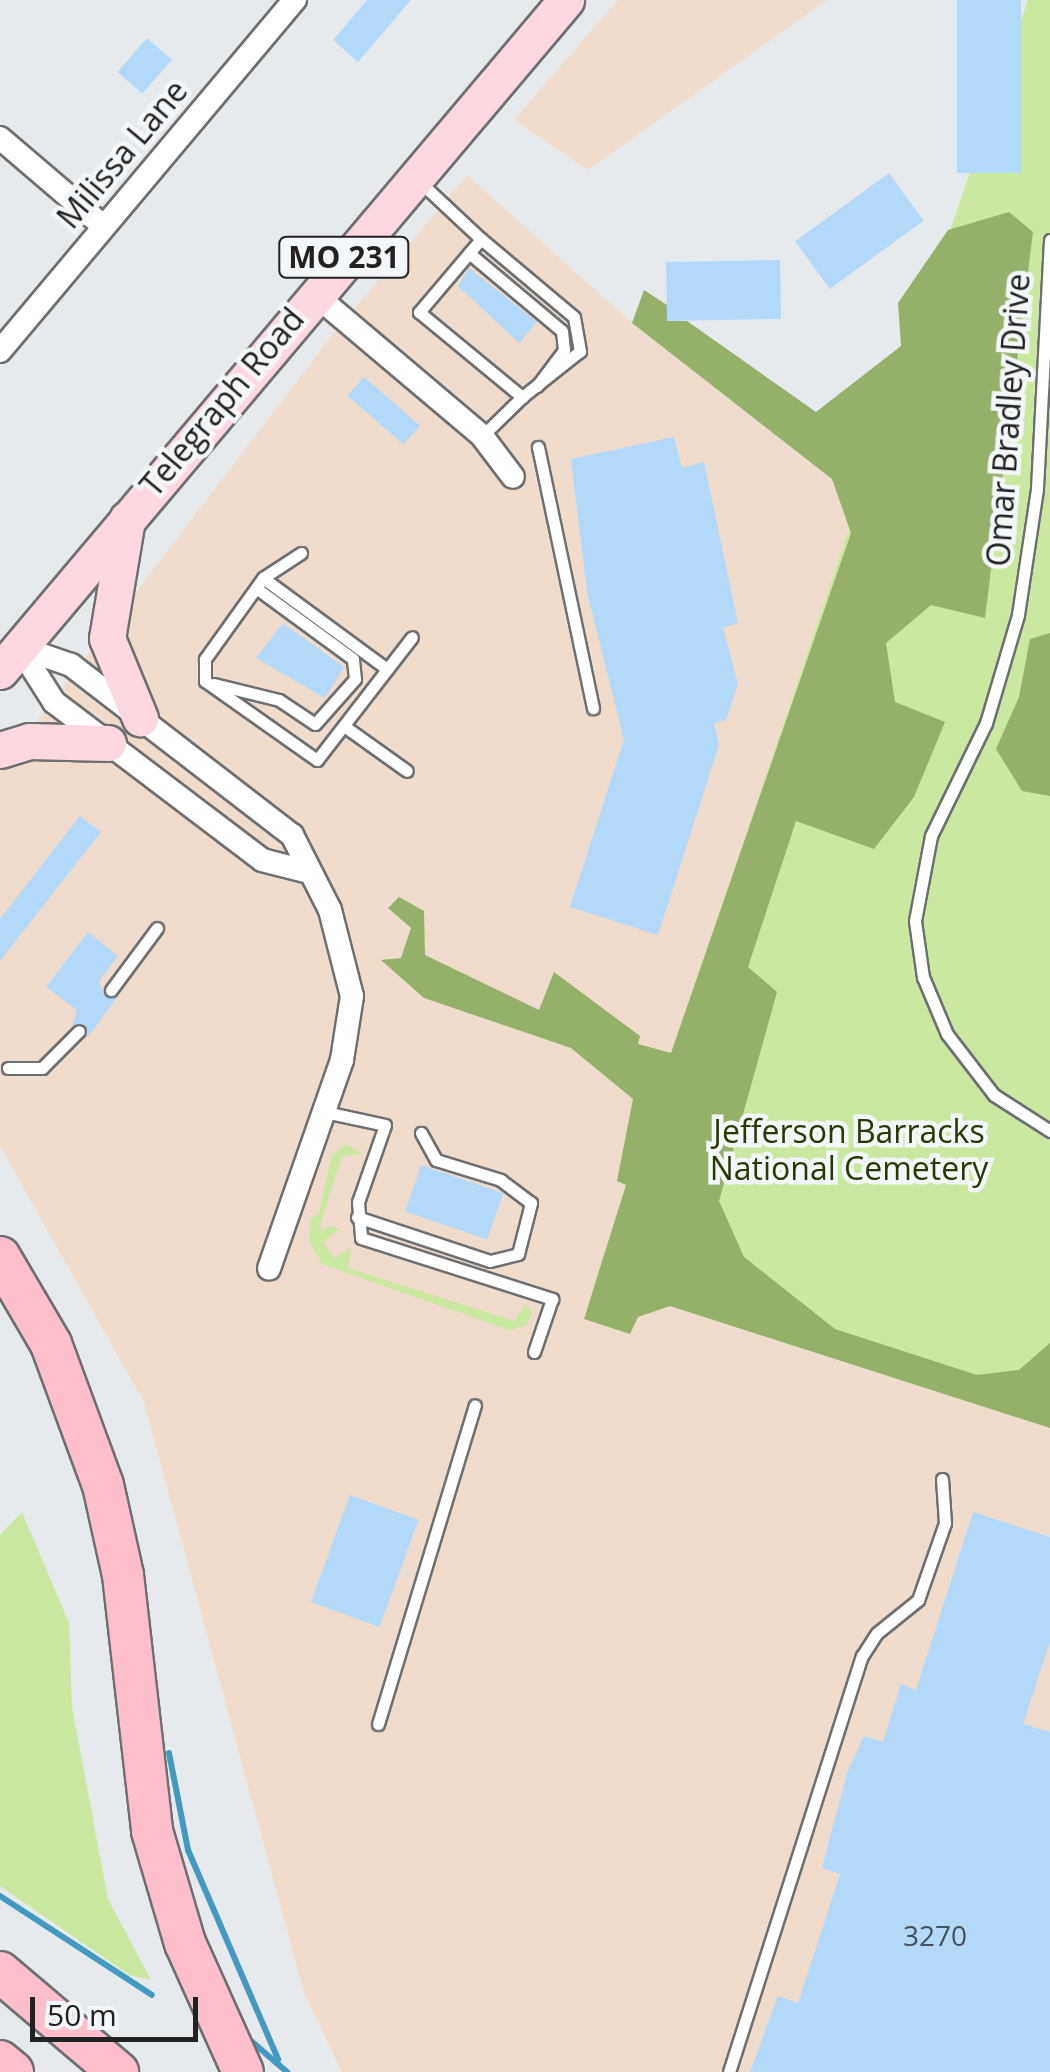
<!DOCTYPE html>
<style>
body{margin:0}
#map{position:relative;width:1050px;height:2072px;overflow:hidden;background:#e7eaec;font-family:"Open Sans",sans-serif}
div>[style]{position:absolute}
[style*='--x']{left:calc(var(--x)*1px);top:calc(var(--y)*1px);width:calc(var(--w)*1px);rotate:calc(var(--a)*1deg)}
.commercial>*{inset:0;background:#efdccc}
.green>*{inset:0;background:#cae89f}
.forest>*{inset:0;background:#94b069}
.stream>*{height:6px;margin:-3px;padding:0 3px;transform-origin:3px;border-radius:3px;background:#4299c1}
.building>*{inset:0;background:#b3d9fa;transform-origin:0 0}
.roads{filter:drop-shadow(2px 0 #6d6f71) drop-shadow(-2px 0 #6d6f71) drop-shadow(0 2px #6d6f71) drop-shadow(0 -2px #6d6f71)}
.service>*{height:11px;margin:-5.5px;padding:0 5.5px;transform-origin:5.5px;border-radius:5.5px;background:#fff}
.minor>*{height:22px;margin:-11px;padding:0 11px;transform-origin:11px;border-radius:11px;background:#fff}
.primary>*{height:35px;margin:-17.5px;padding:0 17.5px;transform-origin:17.5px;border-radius:17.5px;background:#fed8e0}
.motorway>*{height:40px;margin:-20px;padding:0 20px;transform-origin:20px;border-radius:20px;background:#febecb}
span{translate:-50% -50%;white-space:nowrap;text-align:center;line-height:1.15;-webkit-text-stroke:9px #f4f7f9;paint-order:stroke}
.number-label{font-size:28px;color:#465059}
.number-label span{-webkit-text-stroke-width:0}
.shield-label span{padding:2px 8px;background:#f4f7f9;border:2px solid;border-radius:8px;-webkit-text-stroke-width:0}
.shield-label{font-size:30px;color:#222223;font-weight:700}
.street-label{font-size:32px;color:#222223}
.park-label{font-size:32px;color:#283902}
.scale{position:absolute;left:30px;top:1997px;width:168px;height:45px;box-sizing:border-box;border:5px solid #222223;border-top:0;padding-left:12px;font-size:30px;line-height:35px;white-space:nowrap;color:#222223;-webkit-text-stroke:8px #f4f7f9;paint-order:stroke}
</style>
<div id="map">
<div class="commercial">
<div style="clip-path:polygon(618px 0,827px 0,588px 170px,514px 120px)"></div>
<div style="clip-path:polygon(467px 175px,632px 323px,861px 502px,596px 1282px,1050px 1428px,1050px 2072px,342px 2072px,304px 1993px,144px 1402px,0 1146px,0 770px,334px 333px)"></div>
</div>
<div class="green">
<div style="clip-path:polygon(1028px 0,1050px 0,1050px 1428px,595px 1282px)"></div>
<div style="clip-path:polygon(347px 1144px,363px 1154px,342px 1156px,320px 1225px,323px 1232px,329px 1225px,339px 1229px,323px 1242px,334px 1258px,351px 1248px,348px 1268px,514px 1321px,526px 1304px,532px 1313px,526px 1326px,509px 1330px,322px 1264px,309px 1241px,311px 1218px,319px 1214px,332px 1155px)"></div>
<div style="clip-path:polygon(22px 1512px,69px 1623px,72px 1707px,108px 1899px,151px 1980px,129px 1975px,0 1886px,0 1535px)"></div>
</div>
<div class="forest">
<div style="clip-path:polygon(1009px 212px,1033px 232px,985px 618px,931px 605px,886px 643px,895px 702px,945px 722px,914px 797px,874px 849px,796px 821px,748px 967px,777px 992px,719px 1201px,744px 1257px,835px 1329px,977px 1375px,1019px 1370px,1050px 1343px,1050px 1428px,670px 1306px,638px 1317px,630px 1334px,584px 1319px,626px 1185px,617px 1181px,633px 1099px,571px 1048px,424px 998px,381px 960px,401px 958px,411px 928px,388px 908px,399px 897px,424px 911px,425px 955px,539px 1010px,554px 972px,640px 1036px,638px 1044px,671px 1053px,851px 533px,832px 479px,632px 323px,644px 290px,667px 305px,667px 321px,687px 321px,816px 412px,901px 346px,898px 303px,948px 230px)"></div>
<div style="clip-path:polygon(1050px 633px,1050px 796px,1022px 791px,996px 749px,1019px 697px,1030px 639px)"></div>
</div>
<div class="stream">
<div style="--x:169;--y:1753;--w:99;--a:78.9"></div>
<div style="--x:188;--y:1850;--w:228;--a:66.7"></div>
<div style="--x:0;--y:1896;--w:181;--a:33.1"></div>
<div style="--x:251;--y:2041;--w:48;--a:40.7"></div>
</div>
<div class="building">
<div style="clip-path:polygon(367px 0,411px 0,358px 62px,333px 40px)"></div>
<div style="left:957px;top:0;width:64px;height:173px"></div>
<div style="left:147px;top:38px;width:33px;height:45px;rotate:41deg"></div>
<div style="left:889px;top:173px;width:59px;height:116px;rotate:54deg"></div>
<div style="left:780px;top:260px;width:59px;height:114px;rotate:89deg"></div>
<div style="clip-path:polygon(469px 268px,537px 322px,519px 343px,458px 286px)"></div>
<div style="left:364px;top:377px;width:74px;height:25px;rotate:41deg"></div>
<div style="clip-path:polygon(674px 437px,682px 468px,704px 462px,738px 623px,723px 628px,738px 684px,726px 720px,714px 723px,719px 745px,658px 935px,570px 907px,624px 740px,587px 592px,571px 459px)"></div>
<div style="clip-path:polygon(283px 623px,344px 667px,325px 698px,256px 658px)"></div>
<div style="clip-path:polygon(80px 816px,101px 832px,0 961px,0 919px)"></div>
<div style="clip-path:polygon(88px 932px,118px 956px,99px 981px,105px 997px,118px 996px,88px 1037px,85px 1024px,72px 1025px,77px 1010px,46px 987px)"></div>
<div style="left:421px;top:1165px;width:87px;height:49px;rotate:19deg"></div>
<div style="left:350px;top:1495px;width:73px;height:114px;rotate:20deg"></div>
<div style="clip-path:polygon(973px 1512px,1050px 1537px,1050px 1642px,1023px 1724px,1050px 1732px,1050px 2072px,750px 2072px,778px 1996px,798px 2003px,840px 1874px,822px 1868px,847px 1773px,864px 1736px,883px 1742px,901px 1684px,916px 1690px)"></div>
</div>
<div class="roads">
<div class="service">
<div style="--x:420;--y:182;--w:83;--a:43.1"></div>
<div style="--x:481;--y:239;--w:96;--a:130.3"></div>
<div style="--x:419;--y:312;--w:134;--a:39.5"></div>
<div style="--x:522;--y:397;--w:56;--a:135.7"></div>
<div style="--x:481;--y:239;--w:121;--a:40"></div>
<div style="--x:574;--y:317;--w:35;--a:80"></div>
<div style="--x:580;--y:351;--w:74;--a:141.6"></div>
<div style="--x:1050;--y:240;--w:249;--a:93"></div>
<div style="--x:1037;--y:489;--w:127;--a:98.6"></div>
<div style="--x:1018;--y:615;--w:113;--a:106.5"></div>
<div style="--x:986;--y:723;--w:126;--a:116"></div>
<div style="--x:931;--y:836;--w:86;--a:100.7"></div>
<div style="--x:915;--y:921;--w:57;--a:81.9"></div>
<div style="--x:923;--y:977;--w:62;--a:67.2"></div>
<div style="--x:947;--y:1034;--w:77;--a:52.4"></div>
<div style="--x:994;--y:1095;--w:67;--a:32.7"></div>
<div style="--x:469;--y:253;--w:121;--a:40"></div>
<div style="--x:562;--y:331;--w:19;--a:84"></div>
<div style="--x:564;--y:350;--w:45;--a:126.9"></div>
<div style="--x:538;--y:447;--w:267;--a:78.1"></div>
<div style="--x:301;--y:553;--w:45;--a:146.7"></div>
<div style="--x:263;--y:578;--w:100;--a:125.6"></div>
<div style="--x:205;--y:659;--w:22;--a:90"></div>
<div style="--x:205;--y:681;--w:137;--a:35.2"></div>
<div style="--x:317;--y:760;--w:155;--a:-52.3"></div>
<div style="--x:263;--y:578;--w:154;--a:36.3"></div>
<div style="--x:214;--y:684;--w:67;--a:13.8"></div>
<div style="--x:279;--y:700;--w:43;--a:33.7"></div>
<div style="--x:315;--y:724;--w:60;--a:-48.4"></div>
<div style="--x:355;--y:679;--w:20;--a:-96"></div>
<div style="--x:353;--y:659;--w:120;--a:-143.8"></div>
<div style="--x:344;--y:726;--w:77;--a:35.5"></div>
<div style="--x:111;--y:990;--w:77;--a:-53.4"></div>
<div style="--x:8;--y:1068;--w:34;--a:0"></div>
<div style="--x:42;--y:1068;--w:52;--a:-45"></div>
<div style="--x:325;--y:1112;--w:61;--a:12.2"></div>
<div style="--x:385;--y:1125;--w:82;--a:109.3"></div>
<div style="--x:358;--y:1202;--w:36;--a:85"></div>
<div style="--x:361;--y:1238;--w:201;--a:17.7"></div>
<div style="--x:552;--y:1299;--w:56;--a:108.8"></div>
<div style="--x:357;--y:1217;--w:140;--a:18.3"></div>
<div style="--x:490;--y:1261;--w:29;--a:-14"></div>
<div style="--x:518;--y:1254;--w:53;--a:-75.7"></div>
<div style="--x:531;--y:1203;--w:38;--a:-143"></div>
<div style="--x:501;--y:1180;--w:68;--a:-162.9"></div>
<div style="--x:436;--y:1160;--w:31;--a:-119"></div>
<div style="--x:378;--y:1724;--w:333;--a:-73.1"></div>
<div style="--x:729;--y:2072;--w:437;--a:-72.3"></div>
<div style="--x:862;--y:1656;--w:27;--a:-57"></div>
<div style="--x:877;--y:1633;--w:53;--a:-38.8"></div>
<div style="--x:918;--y:1600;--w:82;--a:-70.7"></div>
<div style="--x:945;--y:1523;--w:44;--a:-93.9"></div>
</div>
<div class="minor">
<div style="--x:0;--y:138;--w:135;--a:40.5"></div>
<div style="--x:313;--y:293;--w:221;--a:40.2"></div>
<div style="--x:482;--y:436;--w:51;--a:52.9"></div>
<div style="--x:0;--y:351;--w:459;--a:-50"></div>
<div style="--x:19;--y:647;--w:55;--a:19.1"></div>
<div style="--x:71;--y:665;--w:279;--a:37.6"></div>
<div style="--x:292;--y:835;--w:84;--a:63.1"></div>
<div style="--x:330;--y:910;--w:89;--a:75.7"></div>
<div style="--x:352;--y:996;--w:65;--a:98.9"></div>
<div style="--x:342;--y:1060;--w:221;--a:109.3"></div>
<div style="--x:19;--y:647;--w:65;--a:57.5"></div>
<div style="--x:54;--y:702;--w:261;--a:37.2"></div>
<div style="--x:262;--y:860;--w:49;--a:14.3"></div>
</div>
<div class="primary">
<div style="--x:127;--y:519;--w:121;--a:99.5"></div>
<div style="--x:107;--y:638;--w:87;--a:67.6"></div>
<div style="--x:0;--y:671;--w:878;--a:-49.85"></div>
<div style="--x:0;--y:750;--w:30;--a:-17"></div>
<div style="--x:29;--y:741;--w:79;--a:1.5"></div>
</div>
<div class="motorway">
<div style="--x:0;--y:1257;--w:101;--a:59.6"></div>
<div style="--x:51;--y:1344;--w:150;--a:69.8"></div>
<div style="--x:103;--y:1485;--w:92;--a:77.5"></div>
<div style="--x:123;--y:1575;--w:258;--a:83.5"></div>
<div style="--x:152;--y:1831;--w:117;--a:73.6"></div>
<div style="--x:185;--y:1943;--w:141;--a:65.8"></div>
<div style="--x:0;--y:1972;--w:155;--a:40.3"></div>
<div style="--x:0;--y:2061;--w:17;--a:40"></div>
</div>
</div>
<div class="number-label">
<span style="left:935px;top:1935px">3270</span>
</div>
<div class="shield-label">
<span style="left:344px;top:257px">MO 231</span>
</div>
<div class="street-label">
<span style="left:122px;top:154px;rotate:-50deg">Milissa Lane</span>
<span style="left:222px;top:402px;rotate:-50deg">Telegraph Road</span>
<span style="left:1008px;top:420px;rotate:-86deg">Omar Bradley Drive</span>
</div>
<div class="park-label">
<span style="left:849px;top:1150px">Jefferson Barracks<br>National Cemetery</span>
</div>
<div class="scale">50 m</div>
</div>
